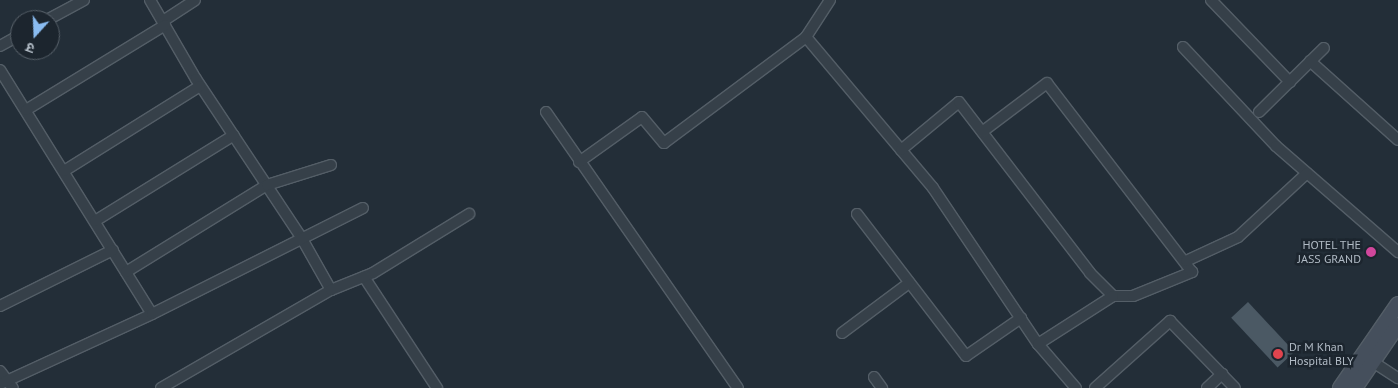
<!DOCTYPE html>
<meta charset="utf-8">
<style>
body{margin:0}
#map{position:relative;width:1398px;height:388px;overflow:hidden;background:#232e38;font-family:"PT Sans","Noto Sans Devanagari",sans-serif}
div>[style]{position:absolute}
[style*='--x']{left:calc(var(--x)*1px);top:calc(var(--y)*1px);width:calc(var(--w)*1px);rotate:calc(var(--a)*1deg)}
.building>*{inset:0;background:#4b5964;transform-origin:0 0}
.roads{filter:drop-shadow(1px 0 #545e67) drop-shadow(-1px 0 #545e67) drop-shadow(0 1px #545e67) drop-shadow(0 -1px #545e67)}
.minor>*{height:10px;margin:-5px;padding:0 5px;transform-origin:5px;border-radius:5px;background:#364049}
.secondary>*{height:14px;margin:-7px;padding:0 7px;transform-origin:7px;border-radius:7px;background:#454f5c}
.dots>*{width:14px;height:14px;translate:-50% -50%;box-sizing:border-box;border:2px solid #1c252e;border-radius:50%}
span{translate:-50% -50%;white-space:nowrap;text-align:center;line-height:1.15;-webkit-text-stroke:5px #1c252e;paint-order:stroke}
.poi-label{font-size:12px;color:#b1bbc5}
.right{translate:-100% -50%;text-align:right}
.left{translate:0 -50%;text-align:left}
.north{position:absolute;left:10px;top:10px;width:50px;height:50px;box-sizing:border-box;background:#1c252e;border:1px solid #58616a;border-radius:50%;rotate:200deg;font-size:14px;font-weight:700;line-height:20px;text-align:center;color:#b1bbc5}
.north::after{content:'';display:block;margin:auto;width:18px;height:22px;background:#8abcf1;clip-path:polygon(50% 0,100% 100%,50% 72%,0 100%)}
</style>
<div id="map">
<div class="building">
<div style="left:1248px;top:302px;width:68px;height:23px;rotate:47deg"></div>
</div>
<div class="roads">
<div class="minor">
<div style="--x:150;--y:0;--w:91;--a:59.8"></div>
<div style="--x:196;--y:79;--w:190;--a:56.4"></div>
<div style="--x:301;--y:237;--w:61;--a:60.5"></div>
<div style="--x:1211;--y:0;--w:114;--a:46.1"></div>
<div style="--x:47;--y:20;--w:42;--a:-28.4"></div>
<div style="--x:163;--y:21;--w:38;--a:-33"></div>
<div style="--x:806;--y:37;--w:197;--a:49.9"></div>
<div style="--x:933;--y:188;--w:188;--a:56.1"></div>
<div style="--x:1038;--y:344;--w:58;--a:49.2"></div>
<div style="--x:0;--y:46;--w:23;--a:-29"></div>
<div style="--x:1183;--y:47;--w:136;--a:46.8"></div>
<div style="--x:1276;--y:146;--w:162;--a:41"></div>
<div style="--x:1310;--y:61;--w:118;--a:41.9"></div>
<div style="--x:0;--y:70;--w:287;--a:58.1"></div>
<div style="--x:26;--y:110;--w:163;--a:-31.4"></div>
<div style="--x:546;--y:112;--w:336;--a:55.2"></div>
<div style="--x:1259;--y:112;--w:91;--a:-44.6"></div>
<div style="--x:901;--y:150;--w:75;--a:-39.6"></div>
<div style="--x:959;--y:102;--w:215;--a:52.5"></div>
<div style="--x:1090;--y:273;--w:33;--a:45"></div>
<div style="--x:1113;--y:296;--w:20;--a:0"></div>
<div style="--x:1133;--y:296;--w:64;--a:-22.1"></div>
<div style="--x:1192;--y:272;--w:238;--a:-127.5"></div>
<div style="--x:1047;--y:83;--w:81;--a:143"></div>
<div style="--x:579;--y:162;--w:77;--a:-35.5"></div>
<div style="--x:642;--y:117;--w:34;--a:50"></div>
<div style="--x:664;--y:143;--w:177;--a:-36.7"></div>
<div style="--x:806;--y:37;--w:44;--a:-57"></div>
<div style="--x:64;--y:171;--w:160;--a:-32"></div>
<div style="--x:857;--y:214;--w:179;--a:52.5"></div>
<div style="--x:966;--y:356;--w:67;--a:-34.6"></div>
<div style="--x:95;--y:221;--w:163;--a:-31.7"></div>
<div style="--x:1186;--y:261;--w:57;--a:-24.8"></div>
<div style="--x:1238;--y:237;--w:94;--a:-42.8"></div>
<div style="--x:126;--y:272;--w:166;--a:-31.7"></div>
<div style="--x:267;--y:185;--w:67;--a:-17.4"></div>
<div style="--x:364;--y:277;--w:133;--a:56.7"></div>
<div style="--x:0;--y:306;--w:126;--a:-26.4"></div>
<div style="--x:842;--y:333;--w:84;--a:-36.7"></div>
<div style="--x:1038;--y:344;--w:89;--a:-32.6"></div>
<div style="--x:1373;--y:362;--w:30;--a:33"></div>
<div style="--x:0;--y:371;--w:21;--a:53"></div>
<div style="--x:874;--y:377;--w:14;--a:54"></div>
<div style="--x:0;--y:384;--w:167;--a:-24.7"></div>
<div style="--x:152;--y:314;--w:236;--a:-26.7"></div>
<div style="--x:161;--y:388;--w:196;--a:-30"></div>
<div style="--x:331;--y:290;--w:45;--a:-22"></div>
<div style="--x:373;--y:273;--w:113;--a:-31.6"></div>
<div style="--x:1095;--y:388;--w:101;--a:-41.8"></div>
<div style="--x:1170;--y:321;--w:93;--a:45.9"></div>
<div style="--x:1207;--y:388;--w:21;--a:-43"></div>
</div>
<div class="secondary">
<div style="--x:1340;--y:388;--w:102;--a:-55.4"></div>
<div style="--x:1355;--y:388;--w:76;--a:-55.7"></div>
</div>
</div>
<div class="dots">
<div style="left:1371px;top:252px;background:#d1479c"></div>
<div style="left:1278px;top:354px;background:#e0444e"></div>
</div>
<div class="poi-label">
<span class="right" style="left:1361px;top:252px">HOTEL THE<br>JASS GRAND</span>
<span class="left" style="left:1289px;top:354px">Dr M Khan<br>Hospital BLY</span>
</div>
<div class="north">उ</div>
</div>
